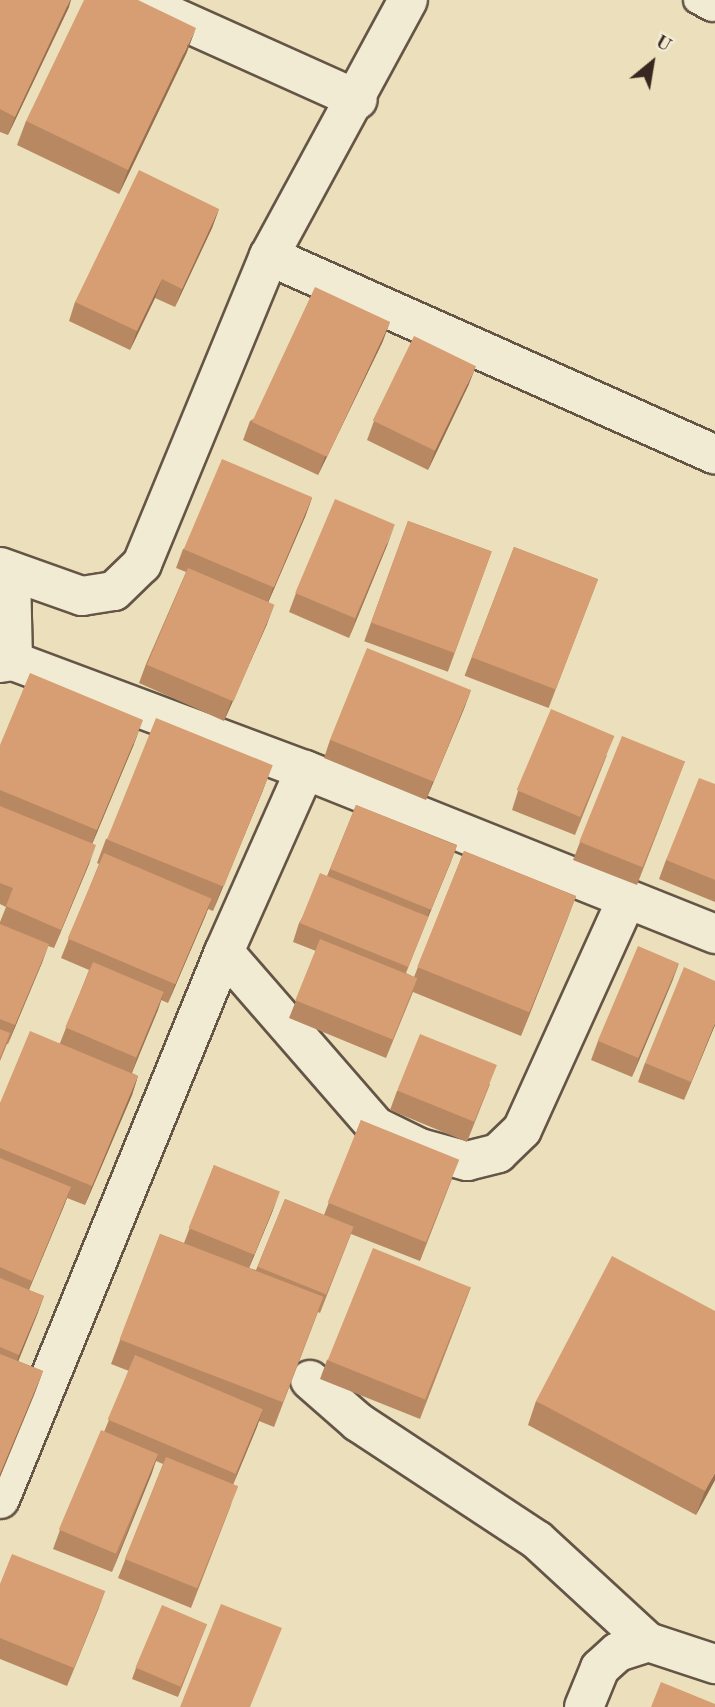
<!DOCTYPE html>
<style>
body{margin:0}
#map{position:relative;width:715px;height:1707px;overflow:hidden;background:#ebe0bb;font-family:"Old Standard TT",serif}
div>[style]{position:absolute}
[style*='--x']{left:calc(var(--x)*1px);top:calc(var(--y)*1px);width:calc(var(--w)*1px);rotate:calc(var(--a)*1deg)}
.roads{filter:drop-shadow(2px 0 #655547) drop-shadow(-2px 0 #655547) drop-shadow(0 2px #655547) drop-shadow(0 -2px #655547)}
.lane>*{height:26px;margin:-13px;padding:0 13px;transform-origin:13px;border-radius:13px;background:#f2ebd3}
.street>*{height:38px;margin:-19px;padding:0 19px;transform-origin:19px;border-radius:19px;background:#f2ebd3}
.wall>*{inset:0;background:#b88862;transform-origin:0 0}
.shaded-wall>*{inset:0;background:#966f50}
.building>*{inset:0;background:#d69e72;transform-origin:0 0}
span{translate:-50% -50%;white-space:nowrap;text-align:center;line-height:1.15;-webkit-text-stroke:5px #f2ebd3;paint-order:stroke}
.north{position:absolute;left:617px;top:28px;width:70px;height:70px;-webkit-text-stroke:5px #f2ebd3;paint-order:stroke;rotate:30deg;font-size:19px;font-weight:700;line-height:28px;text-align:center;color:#382720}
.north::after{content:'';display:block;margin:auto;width:24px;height:32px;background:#382720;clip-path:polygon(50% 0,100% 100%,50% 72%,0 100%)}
</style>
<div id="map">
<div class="roads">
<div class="lane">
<div style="--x:697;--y:0;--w:17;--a:28"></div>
</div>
<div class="street">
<div style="--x:136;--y:0;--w:243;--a:24.2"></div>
<div style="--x:269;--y:256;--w:488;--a:24"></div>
<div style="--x:0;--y:567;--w:87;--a:19.5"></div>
<div style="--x:82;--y:596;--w:32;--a:-9"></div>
<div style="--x:114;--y:591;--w:39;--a:-44"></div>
<div style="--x:142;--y:564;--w:333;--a:-67.6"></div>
<div style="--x:269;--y:256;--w:291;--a:-61.5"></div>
<div style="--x:13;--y:661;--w:312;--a:20.5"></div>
<div style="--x:305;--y:770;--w:442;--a:21.8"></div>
<div style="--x:0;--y:663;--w:13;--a:-9"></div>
<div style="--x:13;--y:661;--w:89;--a:-91.3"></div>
<div style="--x:224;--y:952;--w:230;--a:49"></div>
<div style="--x:375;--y:1126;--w:50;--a:26.1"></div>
<div style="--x:420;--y:1148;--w:49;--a:15.5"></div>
<div style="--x:467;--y:1161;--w:32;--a:-14"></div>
<div style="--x:498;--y:1153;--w:33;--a:-44"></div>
<div style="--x:522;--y:1130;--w:252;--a:-65.6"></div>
<div style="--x:310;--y:1380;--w:64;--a:41.2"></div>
<div style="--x:358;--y:1422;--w:214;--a:33.4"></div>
<div style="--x:537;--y:1540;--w:151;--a:42.6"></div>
<div style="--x:0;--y:1499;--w:591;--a:-67.73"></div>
<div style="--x:224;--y:952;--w:199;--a:-66"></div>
<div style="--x:584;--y:1707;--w:42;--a:-67.7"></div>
<div style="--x:600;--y:1668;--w:24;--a:-42"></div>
<div style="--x:618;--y:1652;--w:32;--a:-18"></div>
<div style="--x:648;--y:1642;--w:71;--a:18.2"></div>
</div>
</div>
<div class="wall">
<div style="clip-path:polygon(0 0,69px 7px,8px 135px,0 132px)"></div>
<div style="clip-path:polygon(187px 52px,119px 194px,17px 145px,26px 121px)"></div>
<div style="clip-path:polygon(219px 209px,212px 228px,175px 307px,155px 298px,130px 350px,69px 321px,75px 302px)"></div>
<div style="clip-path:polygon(383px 341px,318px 475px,243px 440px,250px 421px)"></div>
<div style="clip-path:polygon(469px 384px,428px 470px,367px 440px,374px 421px)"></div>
<div style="clip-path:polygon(312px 498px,305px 517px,268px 603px,267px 624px,224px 721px,139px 683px,146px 664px,186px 572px,176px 568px,183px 549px)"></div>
<div style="left:408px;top:521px;width:89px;height:128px;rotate:20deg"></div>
<div style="clip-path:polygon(388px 543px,349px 638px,289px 612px,296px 593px)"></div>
<div style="left:514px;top:547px;width:90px;height:138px;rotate:21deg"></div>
<div style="clip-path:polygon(471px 690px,426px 800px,324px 758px,330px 740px)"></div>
<div style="clip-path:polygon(134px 744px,92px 844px,89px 864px,54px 948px,48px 946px,8px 1044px,7px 1044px,0 1061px,0 922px,6px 907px,0 904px,0 745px)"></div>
<div style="clip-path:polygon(607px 755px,575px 835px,512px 810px,518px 791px)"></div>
<div style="clip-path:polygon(685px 761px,637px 885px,573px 860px,580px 842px)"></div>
<div style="clip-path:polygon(715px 784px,715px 902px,659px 879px,666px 860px)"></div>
<div style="clip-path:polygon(263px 790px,213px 911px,208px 909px,168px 1003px,161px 1000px,132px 1073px,138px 1076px,132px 1095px,85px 1205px,67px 1198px,29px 1290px,44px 1296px,18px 1361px,43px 1371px,34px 1395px,0 1477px,0 1103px,60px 1043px,89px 970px,61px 958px,99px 864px,97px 863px,106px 839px)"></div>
<div style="clip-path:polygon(356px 805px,457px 845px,406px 973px,414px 977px,464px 851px,576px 896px,521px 1036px,413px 992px,386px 1058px,289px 1018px,316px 951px,293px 942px,299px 923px,327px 876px)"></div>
<div style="clip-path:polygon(679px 963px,632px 1077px,591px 1060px,598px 1041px)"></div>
<div style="clip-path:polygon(715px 1025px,684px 1100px,638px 1082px,645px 1063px)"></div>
<div style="clip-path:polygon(490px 1084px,467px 1142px,390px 1110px,397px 1091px)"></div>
<div style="clip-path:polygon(361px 1120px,452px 1179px,420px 1261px,351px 1234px,320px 1313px,318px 1312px,274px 1427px,259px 1421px,233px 1484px,231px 1505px,191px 1608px,118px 1578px,163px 1464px,156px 1461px,112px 1572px,53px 1549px,60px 1530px,104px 1432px,129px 1371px,111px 1364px,160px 1234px,184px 1243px,214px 1165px,273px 1210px,249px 1268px,256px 1270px,285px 1199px,324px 1215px)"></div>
<div style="clip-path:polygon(471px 1287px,420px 1419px,320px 1379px,327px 1360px)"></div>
<div style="clip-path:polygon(536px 1401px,715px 1480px,696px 1515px,528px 1425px)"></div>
<div style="clip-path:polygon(0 1584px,105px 1591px,67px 1686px,0 1659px)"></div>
<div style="clip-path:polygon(207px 1624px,178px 1697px,132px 1679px,136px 1668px)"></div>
</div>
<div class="shaded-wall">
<div style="clip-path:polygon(70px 0,71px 0,69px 7px,8px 135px,15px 117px)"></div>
<div style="clip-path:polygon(196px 28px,187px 52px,119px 194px,128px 170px)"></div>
<div style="clip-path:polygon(219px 209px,212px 228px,175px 307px,182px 289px)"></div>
<div style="clip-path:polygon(162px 279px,155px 298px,130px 350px,137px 331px)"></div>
<div style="clip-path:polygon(390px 322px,383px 341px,318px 475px,325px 457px)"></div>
<div style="clip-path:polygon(476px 366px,469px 384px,428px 470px,435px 451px)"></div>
<div style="clip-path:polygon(312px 498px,305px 517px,266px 607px,273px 588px)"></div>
<div style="clip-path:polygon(395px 524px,388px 543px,349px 638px,356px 619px)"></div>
<div style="clip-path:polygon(274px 605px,267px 624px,224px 721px,231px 702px)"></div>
<div style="clip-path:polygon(471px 690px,464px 709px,426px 800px,433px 781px)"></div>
<div style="clip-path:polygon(143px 720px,134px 744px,88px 854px,97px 830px)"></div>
<div style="clip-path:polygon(272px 766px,263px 790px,213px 911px,222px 887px)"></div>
<div style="clip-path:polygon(96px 845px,89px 864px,54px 948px,61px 930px)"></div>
<div style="clip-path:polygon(457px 845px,450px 864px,423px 929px,430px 910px)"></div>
<div style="clip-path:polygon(576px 896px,567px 920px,521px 1036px,530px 1012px)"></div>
<div style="clip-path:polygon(212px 898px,205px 917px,168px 1003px,175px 984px)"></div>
<div style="clip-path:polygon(49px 944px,42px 963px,8px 1044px,15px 1025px)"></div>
<div style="clip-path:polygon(679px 963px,672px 982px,632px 1077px,639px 1058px)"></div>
<div style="clip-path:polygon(164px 992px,158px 1010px,130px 1077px,137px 1058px)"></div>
<div style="clip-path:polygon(715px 1023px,715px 1025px,684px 1100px,691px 1082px)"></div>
<div style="clip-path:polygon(138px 1076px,132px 1095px,85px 1205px,92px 1186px)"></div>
<div style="clip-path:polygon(71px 1187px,64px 1206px,25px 1299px,32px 1281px)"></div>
<div style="clip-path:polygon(280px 1191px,273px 1210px,247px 1273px,254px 1254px)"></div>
<div style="clip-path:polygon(44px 1296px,37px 1315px,13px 1374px,19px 1355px)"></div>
<div style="clip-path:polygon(43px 1371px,34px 1395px,0 1477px,0 1474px)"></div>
<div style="clip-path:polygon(263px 1409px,257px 1427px,230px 1492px,237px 1473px)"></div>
<div style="clip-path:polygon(158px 1454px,152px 1473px,112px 1572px,119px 1553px)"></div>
<div style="clip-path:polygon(715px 1473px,715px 1480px,696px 1515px,705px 1491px)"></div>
<div style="clip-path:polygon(105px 1591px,98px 1610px,67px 1686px,74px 1668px)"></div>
</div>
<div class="building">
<div style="clip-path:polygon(0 0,70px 0,15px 117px,0 109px)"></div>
<div style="clip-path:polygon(84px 0,138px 0,196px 28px,128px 170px,26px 121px)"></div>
<div style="clip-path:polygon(139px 170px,219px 209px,182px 289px,162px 279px,137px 331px,75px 302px)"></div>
<div style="left:315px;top:287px;width:83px;height:149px;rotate:25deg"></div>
<div style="left:414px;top:336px;width:69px;height:94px;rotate:26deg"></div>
<div style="left:222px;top:459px;width:98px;height:98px;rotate:23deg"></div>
<div style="left:335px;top:499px;width:65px;height:102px;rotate:23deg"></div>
<div style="left:408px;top:521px;width:89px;height:108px;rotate:20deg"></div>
<div style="left:514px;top:547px;width:90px;height:118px;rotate:21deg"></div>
<div style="left:188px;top:568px;width:94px;height:105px;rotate:23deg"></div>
<div style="left:367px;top:648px;width:112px;height:99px;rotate:22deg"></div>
<div style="clip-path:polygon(30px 673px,143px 720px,97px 830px,0 790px,0 745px)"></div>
<div style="left:551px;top:709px;width:69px;height:88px;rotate:23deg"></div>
<div style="left:156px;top:718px;width:126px;height:131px;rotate:22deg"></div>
<div style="left:622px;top:736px;width:68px;height:114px;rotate:22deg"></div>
<div style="clip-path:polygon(699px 778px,715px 784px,715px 880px,666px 860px)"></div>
<div style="left:356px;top:805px;width:109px;height:69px;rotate:22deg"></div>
<div style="clip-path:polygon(0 806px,96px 845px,61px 930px,6px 906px,13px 888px,0 883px)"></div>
<div style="left:464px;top:851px;width:121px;height:125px;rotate:22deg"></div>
<div style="left:104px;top:853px;width:117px;height:93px;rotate:23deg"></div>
<div style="left:320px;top:873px;width:117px;height:54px;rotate:22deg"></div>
<div style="clip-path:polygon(0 924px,49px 944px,15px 1025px,0 1019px)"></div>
<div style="left:320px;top:939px;width:105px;height:66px;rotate:22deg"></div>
<div style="left:638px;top:946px;width:44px;height:103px;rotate:23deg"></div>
<div style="left:93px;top:962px;width:77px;height:71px;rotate:23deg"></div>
<div style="clip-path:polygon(684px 967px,715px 981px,715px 1023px,691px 1082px,645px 1063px)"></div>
<div style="clip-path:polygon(0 1029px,10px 1033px,0 1058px)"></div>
<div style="clip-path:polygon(30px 1031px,138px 1076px,92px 1186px,0 1148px,0 1103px)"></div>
<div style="left:420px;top:1034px;width:83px;height:61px;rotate:22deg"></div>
<div style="left:361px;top:1120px;width:106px;height:89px;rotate:22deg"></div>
<div style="clip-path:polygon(0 1158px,71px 1187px,32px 1281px,0 1267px)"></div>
<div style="left:214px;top:1165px;width:71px;height:68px;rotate:22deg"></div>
<div style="left:285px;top:1199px;width:74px;height:73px;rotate:22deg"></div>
<div style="left:160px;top:1234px;width:175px;height:113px;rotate:21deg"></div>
<div style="left:373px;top:1248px;width:105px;height:121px;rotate:22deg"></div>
<div style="clip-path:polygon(612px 1256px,715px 1311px,715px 1473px,705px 1491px,536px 1401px)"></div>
<div style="clip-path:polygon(0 1278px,44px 1296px,19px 1355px,0 1347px)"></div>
<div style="clip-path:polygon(0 1354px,43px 1371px,0 1474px)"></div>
<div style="left:135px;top:1355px;width:139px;height:70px;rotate:23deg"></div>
<div style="left:101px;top:1430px;width:62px;height:108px;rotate:23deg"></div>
<div style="left:166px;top:1457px;width:78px;height:110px;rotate:22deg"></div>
<div style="clip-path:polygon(12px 1554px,105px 1591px,74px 1668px,0 1638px,0 1584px)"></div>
<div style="clip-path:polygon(221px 1604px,282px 1628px,250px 1707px,180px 1707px)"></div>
<div style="left:162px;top:1605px;width:49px;height:68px;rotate:23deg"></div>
<div style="clip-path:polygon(661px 1682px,715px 1704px,715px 1707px,651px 1707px)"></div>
</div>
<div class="north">U</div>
</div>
